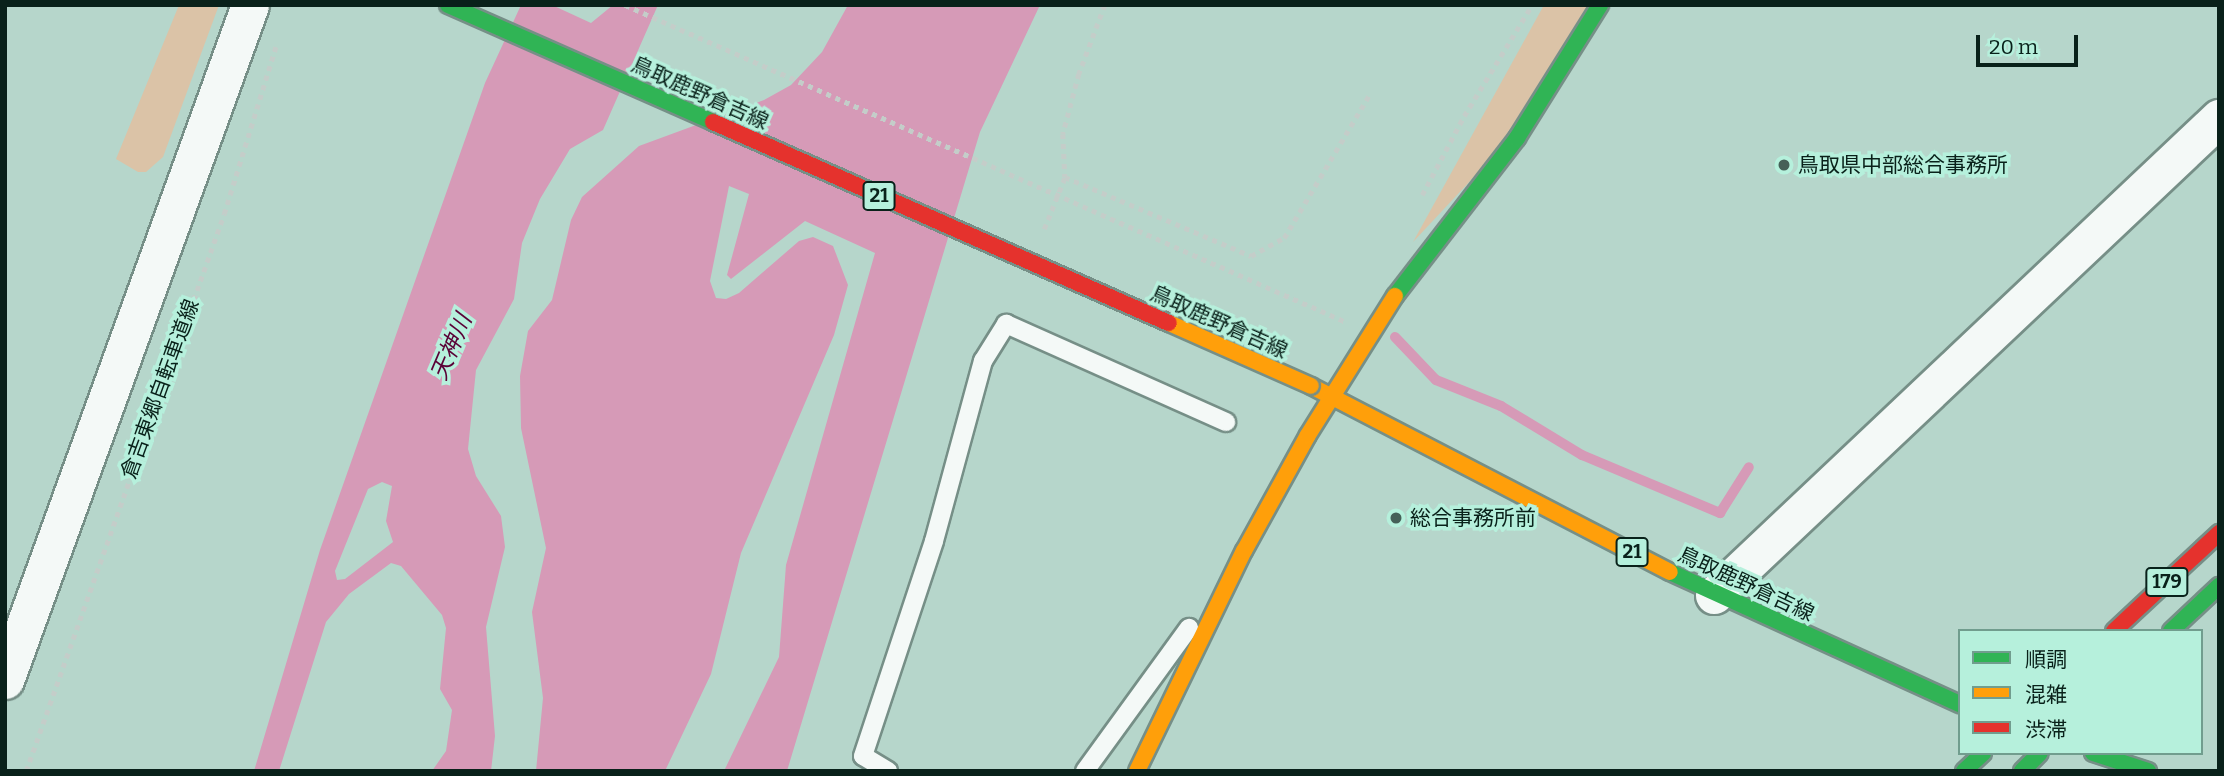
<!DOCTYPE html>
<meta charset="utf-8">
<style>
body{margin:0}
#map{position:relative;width:2224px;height:776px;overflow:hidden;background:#b6d6cb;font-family:Bitter,"Noto Sans JP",serif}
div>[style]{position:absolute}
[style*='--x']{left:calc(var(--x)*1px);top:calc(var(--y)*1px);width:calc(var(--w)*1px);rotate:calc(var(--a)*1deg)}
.green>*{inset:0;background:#dbc3a7}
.water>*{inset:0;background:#d69ab7}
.stream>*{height:10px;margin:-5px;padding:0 5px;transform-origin:5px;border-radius:5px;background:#d69ab7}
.path>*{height:4.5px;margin-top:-2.25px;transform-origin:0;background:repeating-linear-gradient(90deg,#c4cdc9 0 5px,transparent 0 10px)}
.roads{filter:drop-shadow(2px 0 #768f87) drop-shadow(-2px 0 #768f87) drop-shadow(0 2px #768f87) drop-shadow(0 -2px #768f87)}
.lane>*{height:18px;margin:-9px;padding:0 9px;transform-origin:9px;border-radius:9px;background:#f4f9f7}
.street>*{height:37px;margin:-18.5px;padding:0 18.5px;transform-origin:18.5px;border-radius:18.5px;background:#f4f9f7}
.fast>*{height:16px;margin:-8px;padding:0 8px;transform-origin:8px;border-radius:8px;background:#30b455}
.slow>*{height:16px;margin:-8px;padding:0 8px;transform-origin:8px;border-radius:8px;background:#ff9f0a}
.jam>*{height:16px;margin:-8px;padding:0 8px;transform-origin:8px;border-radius:8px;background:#e5322d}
.path-bridge>*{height:4.5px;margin-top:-2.25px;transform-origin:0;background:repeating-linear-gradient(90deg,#c4cdc9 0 5px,transparent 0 10px)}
.bridges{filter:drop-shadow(2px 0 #768f87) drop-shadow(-2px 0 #768f87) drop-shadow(0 2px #768f87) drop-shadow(0 -2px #768f87)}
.fast-bridge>*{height:16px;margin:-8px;padding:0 8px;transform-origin:8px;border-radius:8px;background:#30b455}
.slow-bridge>*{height:16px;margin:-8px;padding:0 8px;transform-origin:8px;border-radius:8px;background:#ff9f0a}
.jam-bridge>*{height:16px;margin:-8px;padding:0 8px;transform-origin:8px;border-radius:8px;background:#e5322d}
.dots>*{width:19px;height:19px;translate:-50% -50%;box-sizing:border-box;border:4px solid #b6f0dc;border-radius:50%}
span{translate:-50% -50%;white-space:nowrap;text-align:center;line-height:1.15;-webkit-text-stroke:7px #b6f0dc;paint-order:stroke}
.shield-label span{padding:2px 5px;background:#b6f0dc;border:2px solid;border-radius:5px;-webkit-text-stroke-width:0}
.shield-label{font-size:19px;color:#09211a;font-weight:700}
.street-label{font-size:21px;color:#09211a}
.poi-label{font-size:21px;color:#09211a}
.left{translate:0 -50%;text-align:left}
.water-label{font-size:23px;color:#5a0036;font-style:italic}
.frame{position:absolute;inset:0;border:7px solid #09211a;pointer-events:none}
.legend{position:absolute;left:1958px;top:629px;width:245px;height:126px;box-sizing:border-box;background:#b6f0dc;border:2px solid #719d8e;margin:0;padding:9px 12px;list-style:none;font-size:21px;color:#09211a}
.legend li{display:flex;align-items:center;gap:14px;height:35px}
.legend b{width:35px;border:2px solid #719d8e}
.scale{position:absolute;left:1976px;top:35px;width:102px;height:32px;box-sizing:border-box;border:4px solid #09211a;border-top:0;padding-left:9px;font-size:21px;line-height:24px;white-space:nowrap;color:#09211a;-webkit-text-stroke:5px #b6f0dc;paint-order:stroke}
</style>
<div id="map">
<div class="green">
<div style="clip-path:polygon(179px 5px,219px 5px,163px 157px,146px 172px,138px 172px,116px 159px)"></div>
<div style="clip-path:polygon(1544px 5px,1594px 5px,1516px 132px,1413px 242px)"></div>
</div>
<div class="water">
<div style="clip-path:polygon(evenodd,521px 5px,552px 5px,591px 23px,613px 5px,658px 5px,603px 130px,570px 149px,540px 199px,522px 243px,514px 299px,476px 370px,468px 449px,476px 476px,501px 516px,505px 547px,486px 627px,495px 736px,491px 771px,432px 771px,446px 751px,452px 710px,440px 689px,446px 628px,442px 615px,401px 566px,391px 563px,349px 594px,326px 622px,279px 771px,254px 771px,320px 550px,485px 83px,521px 5px,382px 482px,392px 486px,386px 521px,393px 542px,345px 579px,337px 580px,335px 571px,368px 489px,382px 482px)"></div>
<div style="clip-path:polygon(848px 5px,1040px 5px,980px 132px,787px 771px,724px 771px,779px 657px,786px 565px,875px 253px,805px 221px,731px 279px,727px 275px,749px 194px,729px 186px,710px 281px,716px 298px,726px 299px,739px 293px,799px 241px,813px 237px,833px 246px,848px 285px,834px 335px,741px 553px,711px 674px,665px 771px,536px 771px,543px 698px,532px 612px,546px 548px,521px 428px,520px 376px,528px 331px,552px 300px,571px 220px,582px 197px,639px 146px,764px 100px,791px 85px,822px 52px)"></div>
</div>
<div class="stream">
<div style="--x:1395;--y:337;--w:59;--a:46.4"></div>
<div style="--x:1436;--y:380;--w:70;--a:21.8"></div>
<div style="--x:1501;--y:406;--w:95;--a:31.2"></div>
<div style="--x:1582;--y:455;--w:150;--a:22.8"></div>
<div style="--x:1720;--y:513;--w:54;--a:-57.8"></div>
</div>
<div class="path">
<div style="--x:1105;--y:5;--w:74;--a:110.6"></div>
<div style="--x:1079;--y:74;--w:62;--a:104.9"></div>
<div style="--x:1063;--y:134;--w:43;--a:87.3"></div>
<div style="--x:1065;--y:177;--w:202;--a:23"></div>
<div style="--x:1251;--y:256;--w:38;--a:-29"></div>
<div style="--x:1284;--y:238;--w:168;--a:-59.2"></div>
<div style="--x:1422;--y:195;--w:89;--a:-62"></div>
<div style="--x:1464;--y:116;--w:130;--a:-58.5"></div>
<div style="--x:1044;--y:229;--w:56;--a:-68"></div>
<div style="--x:26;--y:771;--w:591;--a:-70.43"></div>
<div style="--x:224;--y:214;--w:179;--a:-72.8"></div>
</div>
<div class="roads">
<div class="lane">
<div style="--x:888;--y:771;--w:29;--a:-149"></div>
<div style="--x:863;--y:756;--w:226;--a:-71.7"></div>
<div style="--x:934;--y:541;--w:187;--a:-74.8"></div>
<div style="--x:983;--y:361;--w:44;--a:-58.1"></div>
<div style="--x:1006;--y:324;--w:241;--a:24"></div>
<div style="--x:1085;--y:771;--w:177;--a:-54"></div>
</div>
<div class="street">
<div style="--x:1714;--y:595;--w:695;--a:-43.37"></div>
<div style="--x:5;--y:680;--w:718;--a:-70.05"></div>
</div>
<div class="fast">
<div style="--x:1395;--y:296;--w:200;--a:-52.3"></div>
<div style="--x:1517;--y:138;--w:157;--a:-58"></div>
<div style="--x:1670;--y:572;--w:319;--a:24.5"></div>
<div style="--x:2171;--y:631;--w:66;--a:-43.2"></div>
<div style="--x:2093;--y:753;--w:58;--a:18.1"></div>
<div style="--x:1964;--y:771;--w:26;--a:-43"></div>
<div style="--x:2022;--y:771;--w:25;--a:-45"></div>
</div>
<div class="slow">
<div style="--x:1311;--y:386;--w:404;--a:27.4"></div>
<div style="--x:1137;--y:771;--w:245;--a:-64.1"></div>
<div style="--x:1244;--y:551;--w:132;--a:-61.1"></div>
<div style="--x:1308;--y:435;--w:164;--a:-58"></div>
</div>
<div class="jam">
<div style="--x:2114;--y:631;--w:144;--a:-43"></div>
</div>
</div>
<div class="path-bridge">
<div style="--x:625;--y:5;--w:785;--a:23.73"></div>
</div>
<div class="bridges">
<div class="fast-bridge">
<div style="--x:448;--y:5;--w:290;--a:23.8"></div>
</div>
<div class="slow-bridge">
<div style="--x:1169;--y:323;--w:155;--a:23.9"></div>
</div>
<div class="jam-bridge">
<div style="--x:713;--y:122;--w:498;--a:23.8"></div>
</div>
</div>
<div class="dots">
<div style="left:1784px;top:165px;background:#466058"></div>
<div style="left:1396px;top:518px;background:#466058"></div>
</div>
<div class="shield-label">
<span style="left:879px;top:196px">21</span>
<span style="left:1632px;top:552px">21</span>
<span style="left:2167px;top:582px">179</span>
</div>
<div class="street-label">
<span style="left:700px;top:93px;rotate:24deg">鳥取鹿野倉吉線</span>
<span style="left:1219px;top:322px;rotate:24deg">鳥取鹿野倉吉線</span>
<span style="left:160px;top:389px;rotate:-70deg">倉吉東郷自転車道線</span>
<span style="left:1746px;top:584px;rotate:25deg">鳥取鹿野倉吉線</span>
</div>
<div class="poi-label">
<span class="left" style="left:1798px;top:165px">鳥取県中部総合事務所</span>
<span class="left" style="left:1410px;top:518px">総合事務所前</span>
</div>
<div class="water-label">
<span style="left:451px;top:347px;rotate:-67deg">天神川</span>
</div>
<div class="frame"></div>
<ul class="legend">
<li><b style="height:9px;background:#30b455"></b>順調</li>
<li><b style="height:9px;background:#ff9f0a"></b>混雑</li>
<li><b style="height:9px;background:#e5322d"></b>渋滞</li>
</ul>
<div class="scale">20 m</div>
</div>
